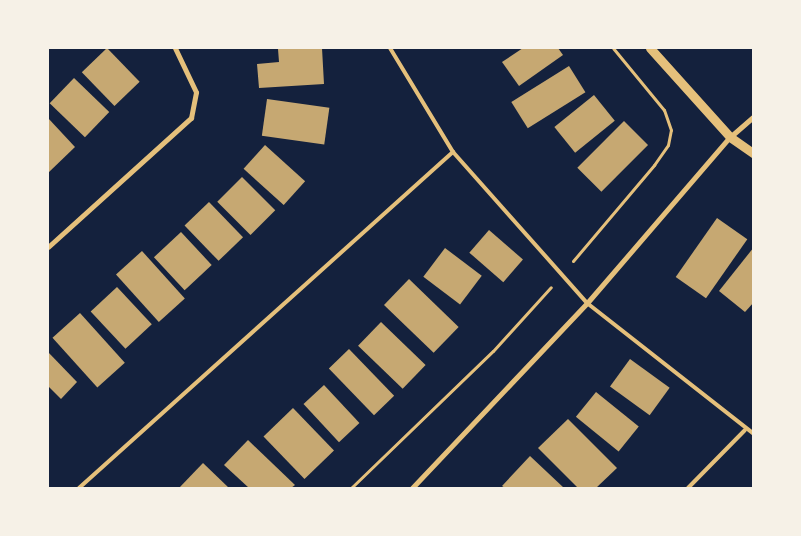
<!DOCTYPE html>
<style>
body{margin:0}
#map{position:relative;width:801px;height:536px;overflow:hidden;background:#14213d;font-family:"Public Sans",sans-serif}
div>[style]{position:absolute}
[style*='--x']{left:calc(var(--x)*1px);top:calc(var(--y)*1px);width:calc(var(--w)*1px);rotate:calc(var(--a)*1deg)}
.building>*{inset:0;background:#c6a872;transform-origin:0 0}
.path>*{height:3px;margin:-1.5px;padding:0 1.5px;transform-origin:1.5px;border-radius:1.5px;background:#e5c07b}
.service>*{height:4px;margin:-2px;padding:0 2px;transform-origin:2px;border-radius:2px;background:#e5c07b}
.minor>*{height:5px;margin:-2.5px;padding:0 2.5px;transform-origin:2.5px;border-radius:2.5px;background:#e5c07b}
.tertiary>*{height:9px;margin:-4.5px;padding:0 4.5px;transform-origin:4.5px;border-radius:4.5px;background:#e5c07b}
span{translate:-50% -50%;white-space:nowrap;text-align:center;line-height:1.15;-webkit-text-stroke:4px #f6f1e7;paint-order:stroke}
.frame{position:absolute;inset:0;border:49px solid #f6f1e7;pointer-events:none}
</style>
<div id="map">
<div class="building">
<div style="left:107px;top:48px;width:47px;height:35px;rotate:46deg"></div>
<div style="clip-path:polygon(322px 48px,324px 84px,259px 88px,257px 64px,279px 62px,278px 49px)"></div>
<div style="clip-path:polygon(523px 48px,558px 48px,563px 55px,519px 86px,502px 62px)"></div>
<div style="left:569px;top:66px;width:31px;height:68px;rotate:58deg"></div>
<div style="left:74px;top:78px;width:49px;height:35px;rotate:44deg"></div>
<div style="left:594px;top:95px;width:33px;height:51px;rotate:51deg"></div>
<div style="left:267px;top:99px;width:63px;height:37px;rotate:8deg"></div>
<div style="clip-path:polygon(48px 118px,75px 147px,48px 173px)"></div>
<div style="left:624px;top:121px;width:34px;height:66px;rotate:45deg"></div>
<div style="left:265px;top:145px;width:54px;height:32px;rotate:42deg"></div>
<div style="left:242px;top:177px;width:47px;height:35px;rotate:45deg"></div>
<div style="left:209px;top:202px;width:49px;height:34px;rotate:46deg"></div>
<div style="left:717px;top:218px;width:37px;height:72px;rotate:35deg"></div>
<div style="left:489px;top:230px;width:45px;height:30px;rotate:41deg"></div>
<div style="left:181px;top:232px;width:45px;height:37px;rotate:47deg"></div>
<div style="clip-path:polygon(754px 247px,754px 302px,745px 312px,719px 291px)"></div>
<div style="left:445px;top:248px;width:46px;height:36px;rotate:37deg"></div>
<div style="left:142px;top:251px;width:64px;height:35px;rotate:48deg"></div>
<div style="left:409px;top:279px;width:69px;height:36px;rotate:44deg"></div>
<div style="left:117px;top:287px;width:51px;height:36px;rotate:47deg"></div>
<div style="left:80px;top:313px;width:67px;height:37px;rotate:48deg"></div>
<div style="left:381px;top:322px;width:62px;height:33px;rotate:44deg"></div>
<div style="left:349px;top:349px;width:65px;height:28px;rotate:46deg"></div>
<div style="clip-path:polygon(48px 352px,77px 382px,61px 399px,48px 386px)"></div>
<div style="left:630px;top:359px;width:49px;height:34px;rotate:36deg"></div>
<div style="left:324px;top:385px;width:52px;height:28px;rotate:47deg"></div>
<div style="left:596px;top:392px;width:55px;height:32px;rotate:39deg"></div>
<div style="left:293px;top:408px;width:59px;height:41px;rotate:46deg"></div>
<div style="clip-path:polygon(568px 419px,617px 468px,596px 488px,578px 488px,538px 448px)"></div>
<div style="clip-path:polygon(248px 440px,295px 485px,291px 488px,249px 488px,224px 465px)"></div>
<div style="clip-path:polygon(530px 456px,564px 488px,505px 488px,502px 486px)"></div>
<div style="clip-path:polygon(203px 463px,229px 488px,179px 488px)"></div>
</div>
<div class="path">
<div style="--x:573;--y:261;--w:126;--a:-49.8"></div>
<div style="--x:654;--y:165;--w:24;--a:-55"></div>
<div style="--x:668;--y:145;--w:15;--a:-79"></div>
<div style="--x:671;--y:130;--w:21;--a:-109"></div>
<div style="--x:664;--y:110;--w:80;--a:-129.4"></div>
<div style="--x:351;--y:488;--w:197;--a:-44"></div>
<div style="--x:493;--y:351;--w:86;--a:-47.8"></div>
</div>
<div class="service">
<div style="--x:390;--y:48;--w:122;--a:58.8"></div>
<div style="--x:453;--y:152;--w:202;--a:48.4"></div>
<div style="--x:587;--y:303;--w:212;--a:38.1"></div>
<div style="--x:79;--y:488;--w:503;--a:-41.94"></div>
<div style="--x:688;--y:488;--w:81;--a:-45.5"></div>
</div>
<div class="minor">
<div style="--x:48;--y:247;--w:193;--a:-42.1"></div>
<div style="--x:191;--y:118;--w:26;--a:-79"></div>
<div style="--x:196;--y:92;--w:49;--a:-115.5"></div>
<div style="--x:412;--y:488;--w:255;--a:-46.6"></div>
<div style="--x:587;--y:303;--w:219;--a:-49.3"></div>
<div style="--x:730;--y:137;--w:32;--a:-41"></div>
</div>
<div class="tertiary">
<div style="--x:650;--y:48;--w:120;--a:48"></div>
<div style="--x:730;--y:137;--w:29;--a:35"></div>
</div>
<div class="frame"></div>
</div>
